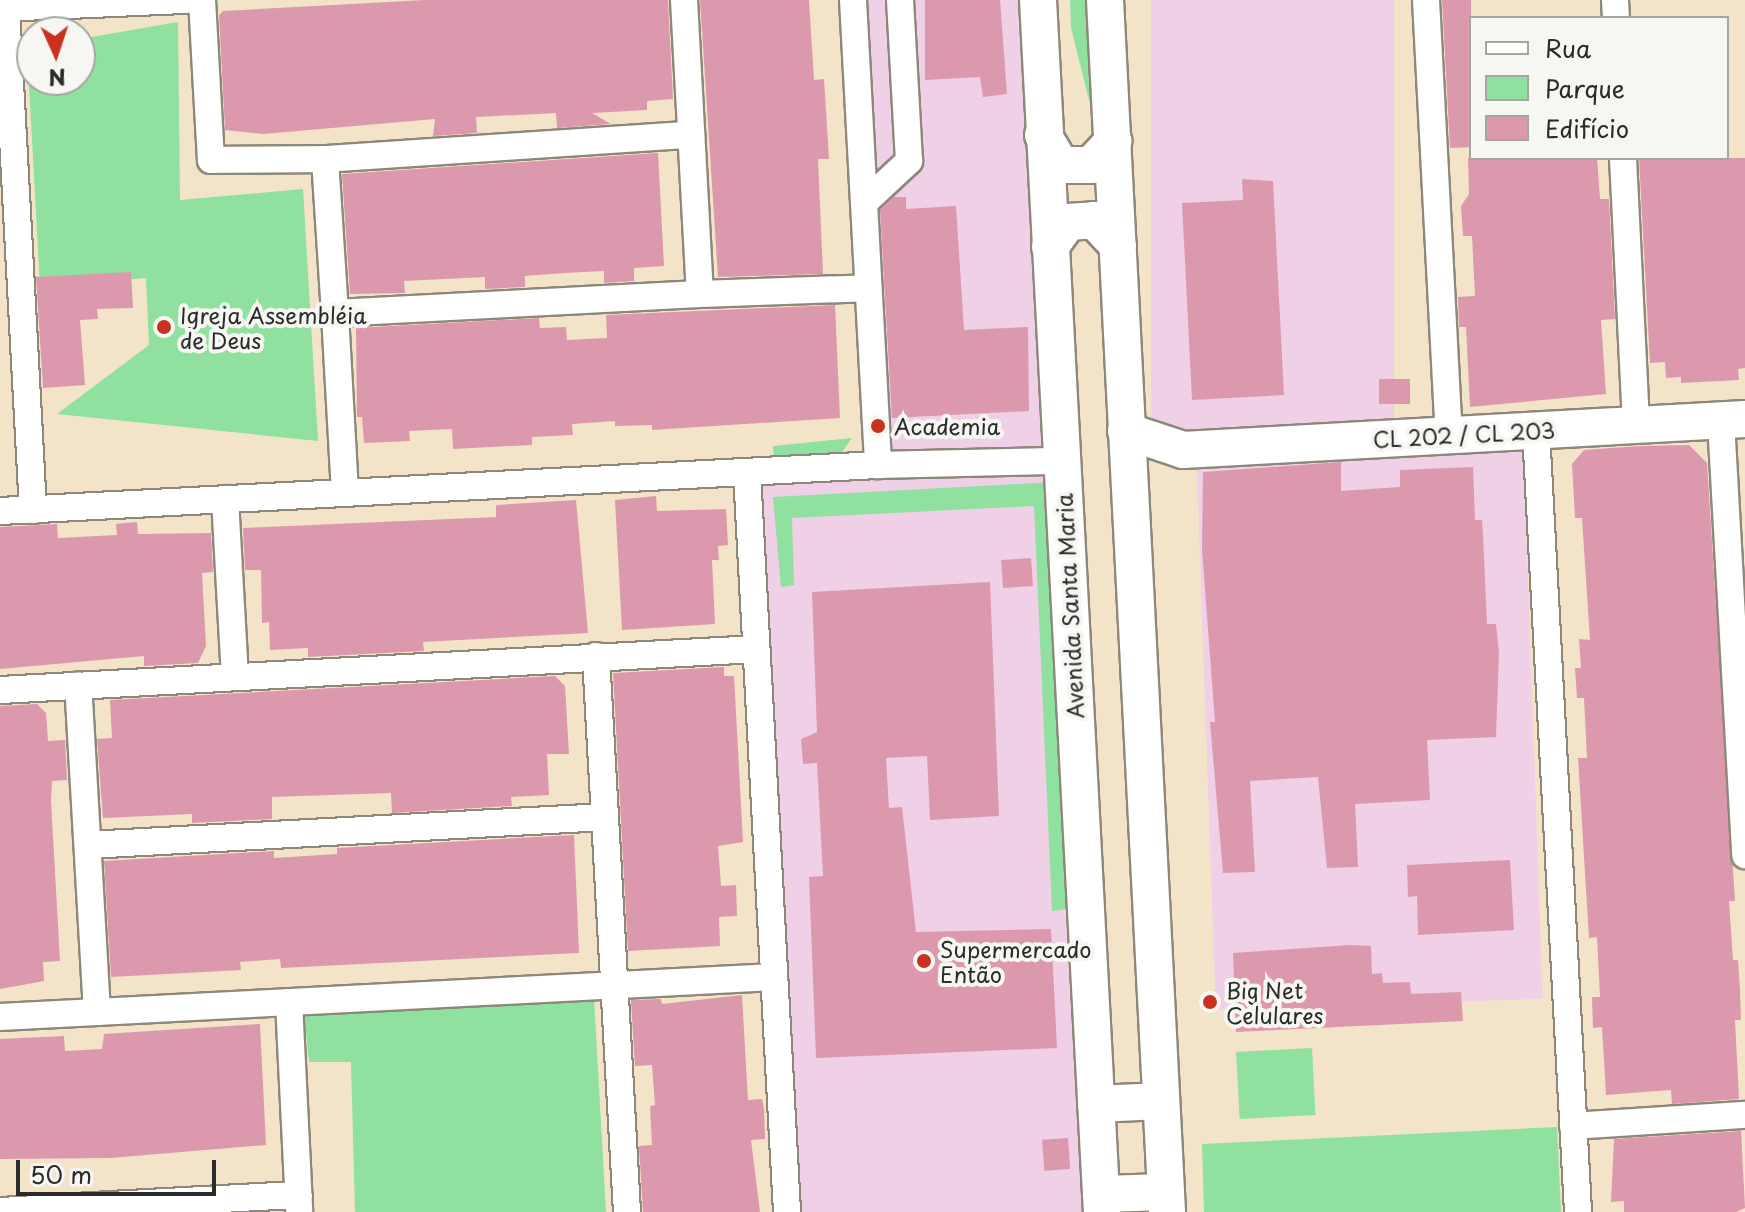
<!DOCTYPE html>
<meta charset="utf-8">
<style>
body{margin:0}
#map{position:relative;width:1745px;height:1212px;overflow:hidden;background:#f2e3c9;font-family:"Playpen Sans",sans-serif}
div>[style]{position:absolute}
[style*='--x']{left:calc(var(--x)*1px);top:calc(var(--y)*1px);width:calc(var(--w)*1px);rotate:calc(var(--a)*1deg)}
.built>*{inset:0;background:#efd0e6;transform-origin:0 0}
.green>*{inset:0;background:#90e09f;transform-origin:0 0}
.building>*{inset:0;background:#dc99ae;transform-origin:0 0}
.roads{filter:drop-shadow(2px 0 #8e877a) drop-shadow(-2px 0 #8e877a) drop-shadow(0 2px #8e877a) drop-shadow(0 -2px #8e877a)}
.street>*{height:26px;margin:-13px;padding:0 13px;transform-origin:13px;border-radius:13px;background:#fff}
.secondary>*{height:36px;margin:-18px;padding:0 18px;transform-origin:18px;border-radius:18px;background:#fff}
.dots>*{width:22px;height:22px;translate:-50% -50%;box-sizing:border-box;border:4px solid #f6f6f2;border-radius:50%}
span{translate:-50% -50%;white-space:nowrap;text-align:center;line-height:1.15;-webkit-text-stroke:8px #f6f6f2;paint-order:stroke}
.poi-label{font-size:22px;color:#2b2b2b}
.left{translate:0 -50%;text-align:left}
.street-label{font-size:22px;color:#2b2b2b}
.legend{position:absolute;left:1469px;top:16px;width:260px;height:144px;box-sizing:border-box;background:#f6f6f2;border:2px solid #a5a5a2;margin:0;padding:10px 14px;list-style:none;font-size:24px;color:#2b2b2b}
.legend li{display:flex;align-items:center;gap:16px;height:40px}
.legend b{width:40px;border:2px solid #a5a5a2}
.north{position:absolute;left:16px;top:16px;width:80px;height:80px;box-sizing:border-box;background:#f6f6f2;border:2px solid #a5a5a2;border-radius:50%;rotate:177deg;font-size:22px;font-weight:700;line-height:32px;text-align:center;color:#2b2b2b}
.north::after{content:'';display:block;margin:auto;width:28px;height:36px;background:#c8321e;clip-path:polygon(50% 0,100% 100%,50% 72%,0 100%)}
.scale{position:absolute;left:16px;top:1160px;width:200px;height:36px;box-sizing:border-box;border:4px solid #2b2b2b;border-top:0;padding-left:10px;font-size:24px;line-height:28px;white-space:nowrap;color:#2b2b2b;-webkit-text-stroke:6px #f6f6f2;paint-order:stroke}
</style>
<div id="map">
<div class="built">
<div style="clip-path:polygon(855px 0,1040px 0,1102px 1212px,787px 1212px,747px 473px,883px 468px)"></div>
<div style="left:1151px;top:0;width:243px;height:429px"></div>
<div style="left:1523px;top:437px;width:562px;height:327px;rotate:88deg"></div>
</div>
<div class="green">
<div style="clip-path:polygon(1070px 0,1099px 0,1100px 144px,1071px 28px)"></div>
<div style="clip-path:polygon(178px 22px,180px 200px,303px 189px,318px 441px,57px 414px,149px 345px,146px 278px,40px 287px,27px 48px,32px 47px,32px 80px,80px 80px,80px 39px)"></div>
<div style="clip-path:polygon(852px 438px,837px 459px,774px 461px,773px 446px)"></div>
<div style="clip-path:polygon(1056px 482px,1076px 908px,1052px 911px,1034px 506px,792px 518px,794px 585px,781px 587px,773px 497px)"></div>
<div style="clip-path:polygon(594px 998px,606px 1212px,355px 1212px,351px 1062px,309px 1062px,304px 1013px)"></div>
<div style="left:1312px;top:1048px;width:67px;height:76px;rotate:87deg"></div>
<div style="clip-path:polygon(1557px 1127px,1561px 1212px,1204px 1212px,1202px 1144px)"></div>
</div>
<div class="building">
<div style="clip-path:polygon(425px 0,668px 0,673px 99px,647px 101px,647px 110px,592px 113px,611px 124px,557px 128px,556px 113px,476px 117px,477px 133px,433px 136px,435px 119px,263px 134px,225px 130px,219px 15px,223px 11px)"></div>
<div style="clip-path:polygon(700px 0,809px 0,814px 80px,824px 79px,829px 159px,818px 159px,823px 274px,718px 277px)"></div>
<div style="clip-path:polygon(925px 0,1000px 0,1007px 94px,983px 97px,980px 77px,925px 80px)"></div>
<div style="clip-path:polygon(1442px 0,1471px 0,1471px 147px,1450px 148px)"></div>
<div style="clip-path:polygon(658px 153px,664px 266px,634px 268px,634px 281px,604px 283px,604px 271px,564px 273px,525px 276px,525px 287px,485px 289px,485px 277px,404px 281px,405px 293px,350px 294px,342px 174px)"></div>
<div style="clip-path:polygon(1468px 158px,1597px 158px,1600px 199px,1609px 199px,1615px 319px,1601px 320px,1606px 394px,1470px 407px,1466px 327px,1459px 327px,1458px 297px,1475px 296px,1472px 236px,1463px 236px,1461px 206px,1469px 194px)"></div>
<div style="clip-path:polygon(1639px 158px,1745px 158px,1745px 368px,1738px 369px,1739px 380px,1681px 383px,1681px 377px,1666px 378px,1665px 362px,1650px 363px)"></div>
<div style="clip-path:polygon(1242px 179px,1273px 181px,1284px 395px,1192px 400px,1182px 203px,1243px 200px)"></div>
<div style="clip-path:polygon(894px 197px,906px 197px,906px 209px,956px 206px,964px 330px,1028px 327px,1029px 411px,892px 418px,880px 210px)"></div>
<div style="clip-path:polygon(131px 272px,133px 308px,97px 309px,98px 319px,80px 320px,85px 385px,43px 388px,36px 277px)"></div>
<div style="clip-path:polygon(835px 305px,840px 418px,652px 430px,652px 425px,615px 426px,615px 421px,572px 424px,573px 435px,532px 437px,532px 445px,453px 449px,452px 429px,409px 431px,410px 441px,364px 443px,362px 417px,357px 417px,356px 328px,539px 318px,540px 328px,566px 327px,567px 340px,607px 338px,606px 315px)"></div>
<div style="left:1410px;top:379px;width:25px;height:31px;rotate:90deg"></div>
<div style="clip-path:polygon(1640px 446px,1689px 445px,1707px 463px,1735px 901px,1729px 901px,1733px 960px,1738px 960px,1740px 990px,1741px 1020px,1735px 1020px,1739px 1099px,1672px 1104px,1671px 1090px,1606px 1095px,1602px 1027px,1593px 1028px,1592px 997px,1600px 997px,1597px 937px,1589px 938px,1578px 758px,1587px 758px,1584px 698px,1577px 698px,1575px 668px,1581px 668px,1579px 639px,1590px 640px,1582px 518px,1575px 518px,1572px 464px,1584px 450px)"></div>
<div style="clip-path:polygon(1341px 462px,1341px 491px,1400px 487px,1400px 470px,1473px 467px,1475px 520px,1482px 520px,1483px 535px,1487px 624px,1496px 624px,1499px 653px,1496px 737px,1427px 740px,1430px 800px,1355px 804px,1358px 867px,1327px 868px,1318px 777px,1250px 781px,1255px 872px,1223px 873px,1210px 722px,1215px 722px,1202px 550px,1203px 472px)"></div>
<div style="clip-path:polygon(656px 496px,657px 511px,726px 509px,728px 545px,718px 546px,719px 560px,712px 560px,715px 624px,622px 630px,615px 500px)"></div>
<div style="clip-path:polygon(576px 500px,588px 633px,423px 642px,424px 651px,308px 657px,308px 648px,270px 650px,269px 622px,262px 623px,261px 570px,245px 570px,243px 528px,496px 517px,496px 505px)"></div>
<div style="clip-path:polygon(137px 522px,138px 534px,211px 533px,213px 572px,202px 573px,206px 646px,198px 663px,144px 666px,144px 656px,0 669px,0 527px,57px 524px,58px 538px,117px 535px,116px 524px)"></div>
<div style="left:1031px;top:558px;width:28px;height:30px;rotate:86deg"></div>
<div style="clip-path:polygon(990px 582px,999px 816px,930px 820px,927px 756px,886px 758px,889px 808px,902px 807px,916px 932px,1051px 929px,1057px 1048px,816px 1058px,809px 877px,823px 876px,817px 763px,803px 764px,801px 739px,817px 732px,812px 592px)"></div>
<div style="clip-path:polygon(724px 667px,724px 676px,734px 676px,743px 842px,718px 846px,721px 886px,736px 885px,737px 916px,719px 917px,720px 946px,628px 951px,613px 673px)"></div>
<div style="clip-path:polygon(555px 676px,565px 686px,569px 754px,547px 754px,549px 795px,511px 797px,512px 806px,392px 813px,391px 793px,272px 797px,272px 819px,192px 823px,192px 814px,103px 818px,97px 739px,112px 738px,110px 700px)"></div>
<div style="clip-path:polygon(37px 704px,46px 713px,48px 741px,65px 740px,67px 780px,52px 781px,51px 801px,60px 961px,43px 962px,44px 981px,0 989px,0 706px)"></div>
<div style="clip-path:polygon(574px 835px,579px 953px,281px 968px,280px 959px,240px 962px,241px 970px,111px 977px,104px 861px,274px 851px,274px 858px,337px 854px,337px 848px)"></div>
<div style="clip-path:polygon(1510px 860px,1514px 930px,1418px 935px,1417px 896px,1408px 897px,1407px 865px)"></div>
<div style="clip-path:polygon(1350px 945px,1371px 946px,1372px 974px,1382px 973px,1383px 983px,1410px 982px,1411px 994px,1461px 992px,1463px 1021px,1236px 1032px,1233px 953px)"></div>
<div style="clip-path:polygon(742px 995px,748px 1100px,762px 1099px,764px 1109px,765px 1139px,751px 1140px,760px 1212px,643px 1212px,639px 1146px,652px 1145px,650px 1106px,655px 1105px,652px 1065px,635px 1066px,631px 1000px,661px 999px,662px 1004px)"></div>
<div style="clip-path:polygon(260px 1024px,266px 1145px,110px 1158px,0 1159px,0 1039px,64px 1036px,65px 1051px,102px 1049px,104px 1034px)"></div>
<div style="clip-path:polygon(1741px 1131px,1745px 1208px,1736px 1212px,1624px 1212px,1624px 1201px,1611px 1202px,1614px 1139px)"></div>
<div style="left:1068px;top:1138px;width:31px;height:26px;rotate:86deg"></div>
</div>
<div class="roads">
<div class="street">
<div style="--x:202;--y:0;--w:160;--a:86.8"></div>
<div style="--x:211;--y:160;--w:114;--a:-0.5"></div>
<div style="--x:325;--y:159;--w:154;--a:86.3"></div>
<div style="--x:684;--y:0;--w:294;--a:86.9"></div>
<div style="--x:700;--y:294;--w:168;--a:-2"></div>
<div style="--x:853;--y:0;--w:466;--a:86.9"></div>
<div style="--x:1426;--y:0;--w:435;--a:87"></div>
<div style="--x:1615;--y:0;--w:18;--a:87"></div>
<div style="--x:0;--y:8;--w:186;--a:-2.5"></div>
<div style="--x:6;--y:8;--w:503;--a:86.92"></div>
<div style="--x:1623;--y:158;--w:266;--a:87.2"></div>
<div style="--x:325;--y:159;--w:367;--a:-3.8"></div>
<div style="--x:864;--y:203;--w:62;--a:-43"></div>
<div style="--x:909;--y:161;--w:161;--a:-93.2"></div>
<div style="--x:1721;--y:421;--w:435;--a:86.8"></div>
<div style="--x:1536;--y:431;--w:782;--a:86.92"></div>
<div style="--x:747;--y:473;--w:740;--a:86.9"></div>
<div style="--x:345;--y:493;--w:180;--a:-93.2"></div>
<div style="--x:335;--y:313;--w:365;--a:-3"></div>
<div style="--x:225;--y:499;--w:178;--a:86.8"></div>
<div style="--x:0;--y:511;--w:879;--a:-3"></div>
<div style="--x:878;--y:465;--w:183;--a:-1.3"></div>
<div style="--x:596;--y:656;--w:557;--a:86.81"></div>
<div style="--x:0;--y:690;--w:757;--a:-3.1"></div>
<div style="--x:88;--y:845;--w:518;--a:-3.1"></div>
<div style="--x:289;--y:1002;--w:208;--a:87.2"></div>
<div style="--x:97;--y:1012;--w:678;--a:-2.96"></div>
<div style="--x:0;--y:1017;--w:97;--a:-3"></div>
<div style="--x:97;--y:1012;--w:327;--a:-93.3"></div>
<div style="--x:1573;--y:1126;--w:172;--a:-3.7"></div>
<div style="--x:0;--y:1211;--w:299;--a:-3.1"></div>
</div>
<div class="secondary">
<div style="--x:1038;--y:0;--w:1214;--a:86.98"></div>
<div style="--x:1105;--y:0;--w:1214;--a:87.07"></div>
<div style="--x:1043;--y:135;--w:35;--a:59"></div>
<div style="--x:1061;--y:165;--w:30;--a:0"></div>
<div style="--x:1091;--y:165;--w:33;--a:-47"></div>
<div style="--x:1050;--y:247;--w:31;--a:-54"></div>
<div style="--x:1068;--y:222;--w:26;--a:-4"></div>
<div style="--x:1094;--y:220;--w:35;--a:47"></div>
<div style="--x:1126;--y:431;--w:60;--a:18.4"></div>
<div style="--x:1183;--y:450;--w:563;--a:-3.16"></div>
<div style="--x:1096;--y:1104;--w:65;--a:-2.6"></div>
<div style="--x:1101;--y:1194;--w:65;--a:-1.8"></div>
</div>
</div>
<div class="dots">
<div style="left:164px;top:327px;background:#c8321e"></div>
<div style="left:878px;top:426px;background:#c8321e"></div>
<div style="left:924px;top:961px;background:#c8321e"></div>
<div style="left:1210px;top:1002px;background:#c8321e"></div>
</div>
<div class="poi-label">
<span class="left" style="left:180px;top:327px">Igreja Assembléia<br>de Deus</span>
<span class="left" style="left:894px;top:426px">Academia</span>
<span class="left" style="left:940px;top:961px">Supermercado<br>Então</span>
<span class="left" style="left:1226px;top:1002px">Big Net<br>Celulares</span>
</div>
<div class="street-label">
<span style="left:1464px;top:434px;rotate:-3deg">CL 202 / CL 203</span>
<span style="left:1069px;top:606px;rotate:-93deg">Avenida Santa Maria</span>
</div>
<ul class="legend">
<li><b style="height:10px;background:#fff"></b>Rua</li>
<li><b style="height:22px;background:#90e09f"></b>Parque</li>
<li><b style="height:22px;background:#dc99ae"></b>Edifício</li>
</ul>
<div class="north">N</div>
<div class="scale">50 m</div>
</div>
